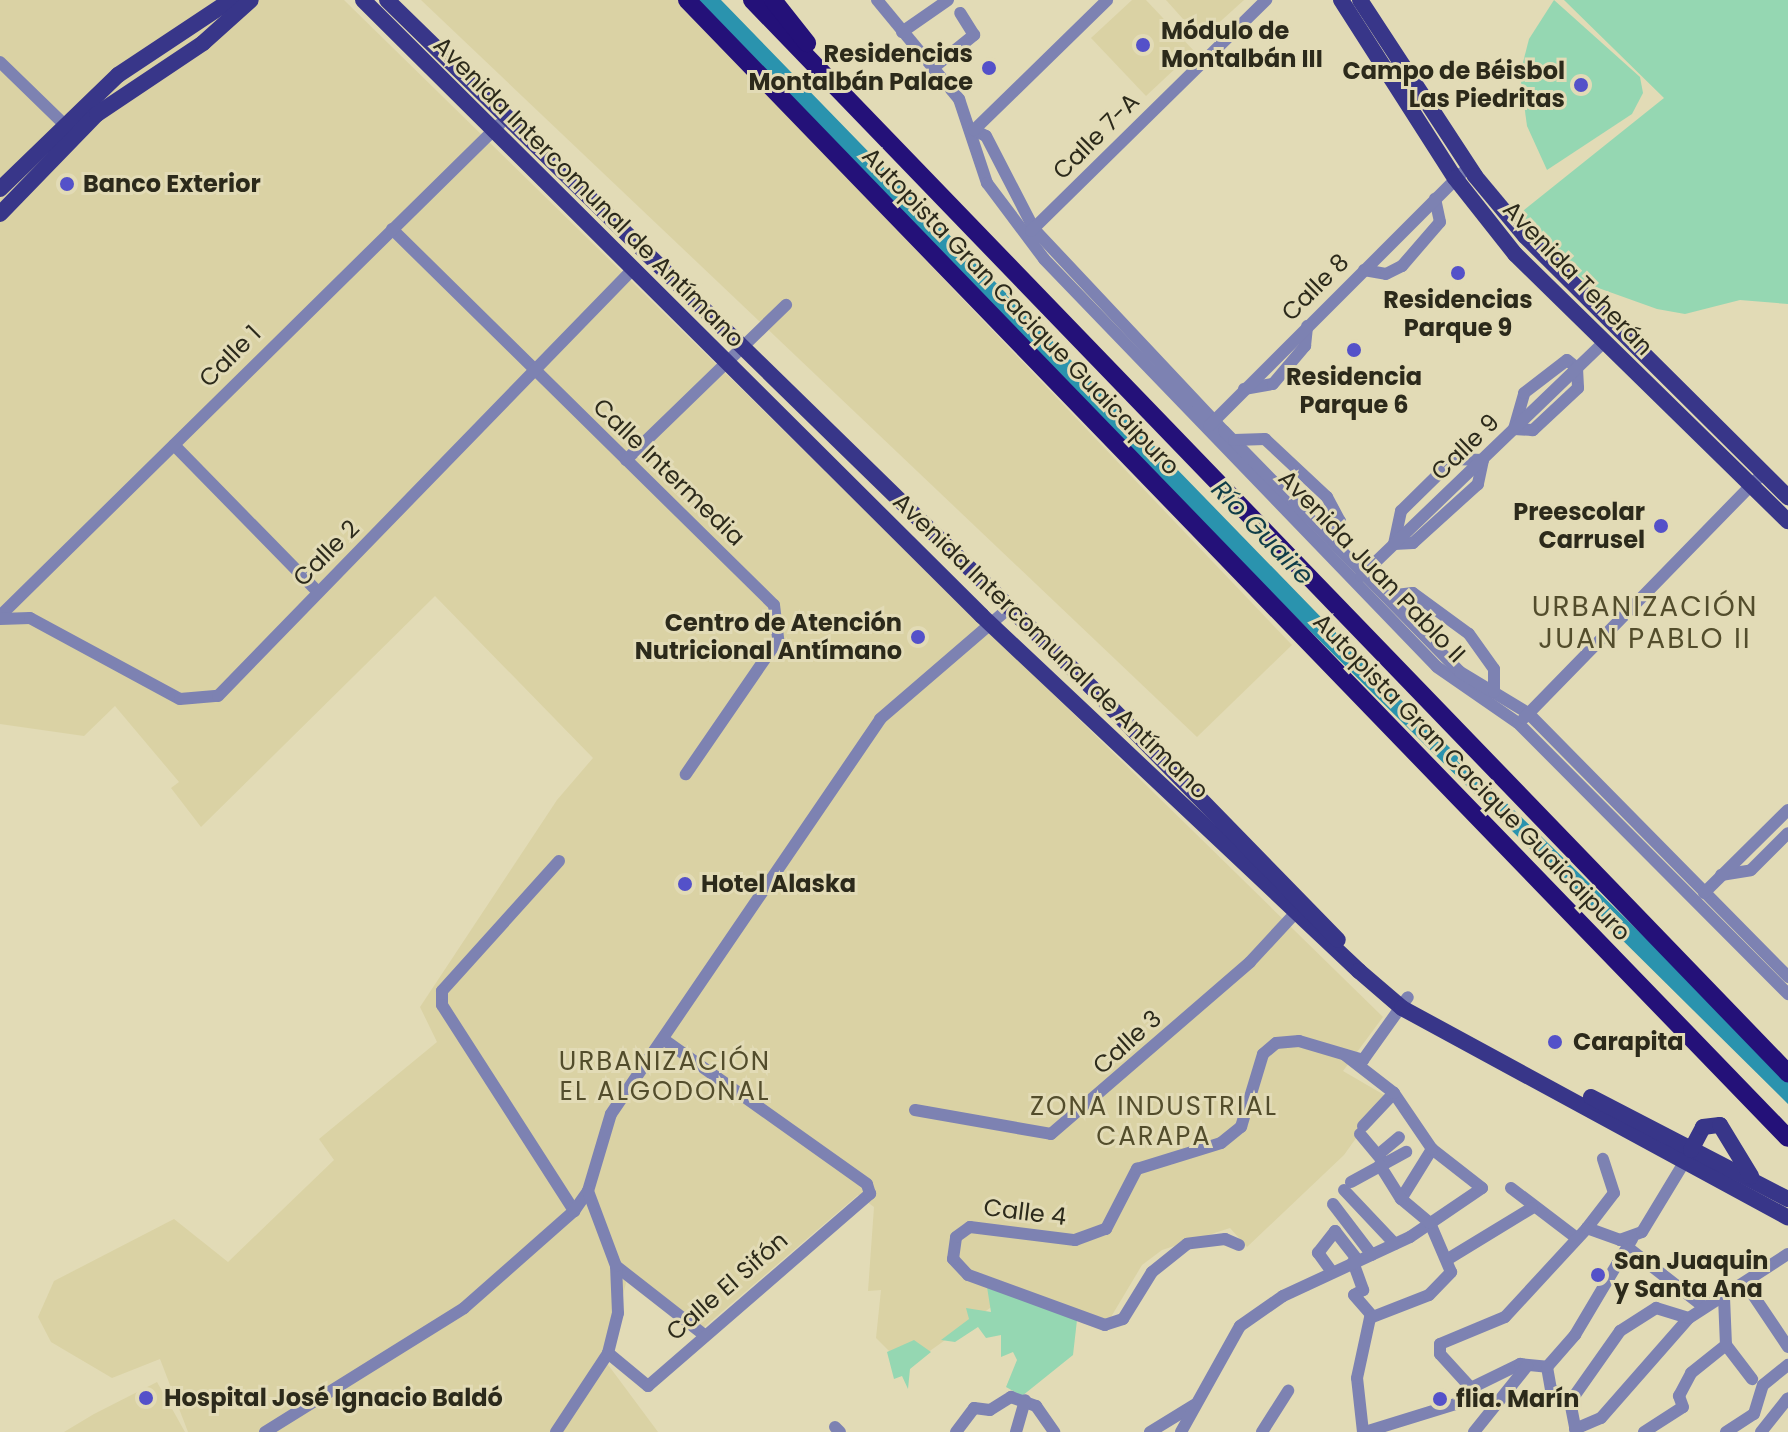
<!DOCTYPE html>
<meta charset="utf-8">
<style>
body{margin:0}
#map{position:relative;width:1788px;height:1432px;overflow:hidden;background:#e2dbb6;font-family:Poppins,sans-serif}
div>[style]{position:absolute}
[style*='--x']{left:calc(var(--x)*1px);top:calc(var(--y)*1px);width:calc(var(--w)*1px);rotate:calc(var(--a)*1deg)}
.built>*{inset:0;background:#dad2a4}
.green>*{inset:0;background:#95d7b2}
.water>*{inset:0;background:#2a93ae}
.minor>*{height:12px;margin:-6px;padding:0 6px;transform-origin:6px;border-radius:6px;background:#7d82b2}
.major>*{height:16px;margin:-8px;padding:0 8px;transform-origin:8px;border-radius:8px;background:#383689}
.highway>*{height:18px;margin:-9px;padding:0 9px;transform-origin:9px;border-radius:9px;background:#241179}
.dots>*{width:22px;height:22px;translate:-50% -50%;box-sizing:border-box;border:4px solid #e2dbb6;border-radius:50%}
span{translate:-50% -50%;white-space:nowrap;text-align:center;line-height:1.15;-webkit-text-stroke:6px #e2dbb6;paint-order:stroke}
.poi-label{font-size:24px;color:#2c2a1b;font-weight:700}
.left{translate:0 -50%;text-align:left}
.right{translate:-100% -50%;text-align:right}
.street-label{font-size:24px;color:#2c2a1b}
.water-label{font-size:26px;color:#0f3d48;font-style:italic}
.neighbourhood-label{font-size:26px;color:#534d2c;letter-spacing:2px}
.quarter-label{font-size:28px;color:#534d2c;letter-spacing:2px}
</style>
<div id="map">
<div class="built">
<div style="clip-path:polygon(0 0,344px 0,1383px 1017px,1343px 1071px,1386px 1096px,1344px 1155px,1247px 1247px,1230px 1228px,1162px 1250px,1142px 1265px,1108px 1322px,1011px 1293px,906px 1368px,876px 1338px,881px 1290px,868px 1291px,874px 1207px,858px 1195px,702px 1329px,621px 1265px,626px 1283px,606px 1362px,658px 1432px,188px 1432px,160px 1359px,112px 1378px,51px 1342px,38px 1317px,54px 1281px,174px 1219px,228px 1262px,334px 1160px,319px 1139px,437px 1042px,420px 1007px,557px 800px,593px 758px,435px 596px,201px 827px,171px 788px,179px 782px,115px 706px,84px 736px,0 724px)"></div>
<div style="clip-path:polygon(421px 0,678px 0,1292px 645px,1197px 737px)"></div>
<div style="clip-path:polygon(1132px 0,1146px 0,1194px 51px,1146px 96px,1091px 38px)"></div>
<div style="clip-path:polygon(1166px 0,1244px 0,1201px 39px)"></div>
<div style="clip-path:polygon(157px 1382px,185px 1432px,64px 1432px,94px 1414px)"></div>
</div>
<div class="green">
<div style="clip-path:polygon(1554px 0,1640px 77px,1643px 93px,1632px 114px,1547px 170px,1527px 126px,1520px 74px,1529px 39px)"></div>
<div style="clip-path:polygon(1564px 0,1788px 0,1788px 304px,1740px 300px,1685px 314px,1657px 309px,1590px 285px,1509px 222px,1664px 98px)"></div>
<div style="clip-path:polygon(987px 1287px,1077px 1320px,1073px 1355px,1022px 1396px,1006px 1387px,1017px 1360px,1013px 1352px,1001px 1357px,1001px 1335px,986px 1338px,978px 1327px,955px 1342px,941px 1340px,969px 1319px,966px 1308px,991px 1312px)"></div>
<div style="clip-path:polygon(914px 1340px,931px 1352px,910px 1369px,908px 1389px,902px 1376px,894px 1379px,887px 1352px)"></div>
</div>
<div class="water">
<div style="clip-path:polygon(696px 0,721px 0,1413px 712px,1727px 1017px,1788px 1082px,1788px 1104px,1215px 537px)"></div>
</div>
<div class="minor">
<div style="--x:877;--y:0;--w:129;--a:50.4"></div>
<div style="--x:959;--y:99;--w:89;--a:71.6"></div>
<div style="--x:987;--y:183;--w:95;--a:53.1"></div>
<div style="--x:1044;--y:259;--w:566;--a:46.07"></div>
<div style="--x:1437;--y:667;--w:98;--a:34.7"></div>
<div style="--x:1518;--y:723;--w:383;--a:45.1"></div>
<div style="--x:902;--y:32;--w:56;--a:-34.8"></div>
<div style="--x:0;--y:62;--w:98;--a:44.2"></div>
<div style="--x:933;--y:68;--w:53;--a:-38.8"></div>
<div style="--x:974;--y:35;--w:26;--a:-122"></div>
<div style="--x:974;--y:130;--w:13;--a:27"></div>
<div style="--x:986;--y:136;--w:105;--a:62.7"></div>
<div style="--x:1034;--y:229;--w:277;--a:46.8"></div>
<div style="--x:1224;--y:431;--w:337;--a:45.6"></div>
<div style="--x:1460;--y:672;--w:79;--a:31.1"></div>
<div style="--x:1528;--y:713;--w:371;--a:45.4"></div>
<div style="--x:974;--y:130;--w:186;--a:-44.3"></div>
<div style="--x:392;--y:229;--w:536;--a:44.55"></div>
<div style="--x:774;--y:605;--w:35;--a:83"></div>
<div style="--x:778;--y:640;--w:163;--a:124.5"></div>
<div style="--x:1031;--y:231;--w:330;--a:-44.5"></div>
<div style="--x:1364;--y:270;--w:22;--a:10"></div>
<div style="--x:1386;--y:274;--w:18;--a:-27"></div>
<div style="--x:1402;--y:266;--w:58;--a:-49.2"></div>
<div style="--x:1440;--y:222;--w:24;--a:-102"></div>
<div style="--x:1567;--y:360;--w:13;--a:39"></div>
<div style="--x:1577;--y:368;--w:20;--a:87"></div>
<div style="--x:1578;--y:388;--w:62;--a:137"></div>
<div style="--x:1533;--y:430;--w:19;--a:-177"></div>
<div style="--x:1514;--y:429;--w:37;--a:-74"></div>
<div style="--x:1524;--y:393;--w:54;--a:-37.5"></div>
<div style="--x:1244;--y:389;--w:29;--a:-10"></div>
<div style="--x:1273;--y:384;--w:50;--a:-49.9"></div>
<div style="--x:1305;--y:346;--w:20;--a:-84"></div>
<div style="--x:1209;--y:426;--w:358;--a:-45"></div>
<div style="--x:1234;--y:440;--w:31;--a:-2"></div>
<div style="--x:1265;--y:439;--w:85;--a:43.1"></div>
<div style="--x:1327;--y:497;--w:27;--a:62"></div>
<div style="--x:1340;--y:521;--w:21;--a:107"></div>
<div style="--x:174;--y:445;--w:204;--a:45.6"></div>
<div style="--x:1454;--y:459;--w:29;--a:2"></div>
<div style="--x:1483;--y:460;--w:25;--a:102"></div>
<div style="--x:1478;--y:484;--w:88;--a:137.8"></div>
<div style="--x:1413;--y:543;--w:19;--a:177"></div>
<div style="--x:1394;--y:544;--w:34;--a:-78"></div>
<div style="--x:1401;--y:511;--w:74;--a:-44.5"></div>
<div style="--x:626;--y:460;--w:223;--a:-44.1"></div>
<div style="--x:1361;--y:576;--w:336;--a:-43.9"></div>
<div style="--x:1388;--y:596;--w:25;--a:-7"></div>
<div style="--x:1413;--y:593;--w:69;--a:36.2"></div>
<div style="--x:1469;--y:634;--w:43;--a:54.5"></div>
<div style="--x:1494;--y:669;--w:23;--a:90"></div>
<div style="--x:0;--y:616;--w:701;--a:-44.54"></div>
<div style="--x:0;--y:619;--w:30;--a:-2"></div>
<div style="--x:30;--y:618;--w:170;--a:28.4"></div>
<div style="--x:180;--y:699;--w:38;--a:-5"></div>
<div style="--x:218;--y:696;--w:597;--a:-45.81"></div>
<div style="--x:1524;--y:718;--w:334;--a:-45.7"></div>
<div style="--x:559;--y:861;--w:175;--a:132"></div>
<div style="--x:442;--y:991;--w:14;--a:90"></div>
<div style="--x:442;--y:1005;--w:245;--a:57.3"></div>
<div style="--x:1721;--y:875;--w:30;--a:-9"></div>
<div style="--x:1751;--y:870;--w:52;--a:-45"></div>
<div style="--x:1704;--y:893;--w:118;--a:-44.7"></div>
<div style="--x:915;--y:1110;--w:138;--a:10"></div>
<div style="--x:1051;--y:1134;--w:263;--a:-40.8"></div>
<div style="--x:1250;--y:962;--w:75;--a:-47.2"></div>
<div style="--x:1363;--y:1126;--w:45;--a:-46.8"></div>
<div style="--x:1360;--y:1134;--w:38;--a:50"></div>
<div style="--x:1379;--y:1154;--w:26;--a:-40"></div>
<div style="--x:1351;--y:1182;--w:63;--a:-28.6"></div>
<div style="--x:1511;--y:1188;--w:79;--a:37.3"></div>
<div style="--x:1344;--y:1190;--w:74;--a:46.6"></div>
<div style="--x:1401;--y:1199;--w:59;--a:-58.2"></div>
<div style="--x:1333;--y:1204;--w:64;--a:52.6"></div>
<div style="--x:1587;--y:1228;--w:44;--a:-52.4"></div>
<div style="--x:1614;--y:1193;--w:36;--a:-108"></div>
<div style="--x:1239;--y:1245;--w:15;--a:-157"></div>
<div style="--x:1225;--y:1239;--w:38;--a:173"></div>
<div style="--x:1187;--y:1244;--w:45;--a:141.3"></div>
<div style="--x:1152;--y:1272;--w:55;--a:121.7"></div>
<div style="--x:1123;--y:1319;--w:19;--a:162"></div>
<div style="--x:1105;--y:1325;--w:146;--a:-159.9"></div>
<div style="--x:968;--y:1275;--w:22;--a:-133"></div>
<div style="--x:953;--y:1259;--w:22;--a:-82"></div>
<div style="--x:956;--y:1237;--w:17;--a:-36"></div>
<div style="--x:970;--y:1227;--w:106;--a:7.1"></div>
<div style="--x:1075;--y:1240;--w:33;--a:-20"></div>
<div style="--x:1106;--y:1229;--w:68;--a:-62.7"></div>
<div style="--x:1137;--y:1169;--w:88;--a:-17.2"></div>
<div style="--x:1221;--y:1143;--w:26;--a:-39"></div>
<div style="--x:1241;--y:1127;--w:76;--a:-73.2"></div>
<div style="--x:1263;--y:1054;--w:17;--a:-40"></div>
<div style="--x:1276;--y:1043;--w:23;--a:-5"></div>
<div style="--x:1299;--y:1041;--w:67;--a:16.5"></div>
<div style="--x:1363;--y:1060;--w:77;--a:-54.5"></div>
<div style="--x:1631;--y:1250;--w:93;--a:38"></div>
<div style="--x:1448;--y:1259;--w:98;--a:-31.3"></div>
<div style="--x:1353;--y:1262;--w:30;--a:70"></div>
<div style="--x:1363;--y:1290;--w:10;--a:151"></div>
<div style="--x:1354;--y:1295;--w:28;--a:49"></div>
<div style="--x:616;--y:1266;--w:110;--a:38"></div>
<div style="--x:1332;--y:1272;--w:24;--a:-126"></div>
<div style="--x:1318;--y:1253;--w:28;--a:-52"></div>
<div style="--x:1335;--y:1231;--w:37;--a:52"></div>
<div style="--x:1745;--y:1283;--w:77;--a:56.1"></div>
<div style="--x:1726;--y:1345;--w:43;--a:52.6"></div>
<div style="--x:608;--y:1353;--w:52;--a:39.5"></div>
<div style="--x:648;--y:1386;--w:294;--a:-40.9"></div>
<div style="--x:870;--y:1194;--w:10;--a:-107"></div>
<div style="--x:867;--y:1184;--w:250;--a:-144.6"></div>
<div style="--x:1547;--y:1367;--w:22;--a:80"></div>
<div style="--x:1551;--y:1389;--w:23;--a:34"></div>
<div style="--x:1471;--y:1388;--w:55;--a:-26.1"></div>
<div style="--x:1520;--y:1364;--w:27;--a:6"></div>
<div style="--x:1547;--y:1367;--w:43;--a:-48.8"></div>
<div style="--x:1575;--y:1335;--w:112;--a:-59.3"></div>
<div style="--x:835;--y:1427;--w:7;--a:45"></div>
<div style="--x:1575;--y:1429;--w:28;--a:-23"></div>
<div style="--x:1601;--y:1418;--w:133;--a:-48.7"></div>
<div style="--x:265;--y:1432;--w:234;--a:-31.9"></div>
<div style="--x:464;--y:1308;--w:147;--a:-41.4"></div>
<div style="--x:574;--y:1211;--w:24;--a:-55"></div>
<div style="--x:588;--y:1191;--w:80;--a:-73.4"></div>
<div style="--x:611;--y:1114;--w:478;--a:-55.7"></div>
<div style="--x:880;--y:719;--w:170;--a:-40.7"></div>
<div style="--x:556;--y:1432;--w:95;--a:-56.6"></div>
<div style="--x:608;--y:1353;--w:41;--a:-76"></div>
<div style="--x:618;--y:1313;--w:47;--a:-92.4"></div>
<div style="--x:616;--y:1266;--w:80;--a:-110.5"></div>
<div style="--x:956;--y:1432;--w:30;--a:-53"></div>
<div style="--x:974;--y:1408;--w:16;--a:7"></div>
<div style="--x:990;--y:1410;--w:25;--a:-32"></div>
<div style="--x:1011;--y:1397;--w:27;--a:20"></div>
<div style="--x:1036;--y:1406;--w:32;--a:55"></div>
<div style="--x:1016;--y:1432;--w:33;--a:-74"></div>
<div style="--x:1150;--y:1432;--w:52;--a:-31.5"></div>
<div style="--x:1181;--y:1432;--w:121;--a:-60.9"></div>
<div style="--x:1240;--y:1326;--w:52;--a:-34.9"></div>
<div style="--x:1283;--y:1296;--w:140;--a:-24.9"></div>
<div style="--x:1410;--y:1237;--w:87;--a:-34.2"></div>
<div style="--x:1482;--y:1188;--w:63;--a:-142"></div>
<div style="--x:1432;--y:1149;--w:68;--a:-124.2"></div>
<div style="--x:1394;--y:1093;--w:62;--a:-142.2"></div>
<div style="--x:1262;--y:1432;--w:49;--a:-57.6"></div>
<div style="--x:1363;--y:1432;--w:54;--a:-96.3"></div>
<div style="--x:1357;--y:1378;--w:61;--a:-77.8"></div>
<div style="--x:1370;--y:1318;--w:63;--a:-21.3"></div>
<div style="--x:1429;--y:1295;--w:32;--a:-46"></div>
<div style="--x:1451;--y:1272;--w:53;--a:-113.2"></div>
<div style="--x:1430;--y:1223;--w:38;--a:-140"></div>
<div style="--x:1401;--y:1199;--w:40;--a:-122"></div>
<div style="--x:1365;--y:1432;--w:105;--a:-17.2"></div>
<div style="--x:1465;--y:1401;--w:14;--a:-65"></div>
<div style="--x:1471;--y:1388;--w:46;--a:-132.4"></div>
<div style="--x:1440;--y:1354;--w:10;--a:-90"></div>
<div style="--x:1440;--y:1344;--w:70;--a:-22.6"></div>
<div style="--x:1505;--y:1317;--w:121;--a:-47.3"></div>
<div style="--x:1587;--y:1228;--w:35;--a:20"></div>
<div style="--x:1620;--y:1240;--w:23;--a:-20"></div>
<div style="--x:1642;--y:1232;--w:89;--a:-58.8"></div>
<div style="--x:1474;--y:1432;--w:85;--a:-51.2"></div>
<div style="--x:1576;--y:1432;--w:31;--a:-101"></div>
<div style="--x:1570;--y:1402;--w:87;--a:-54.8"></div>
<div style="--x:1620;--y:1331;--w:43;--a:-32.6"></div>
<div style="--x:1656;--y:1308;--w:34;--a:17"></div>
<div style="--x:1689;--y:1318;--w:118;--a:-32.9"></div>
<div style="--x:1644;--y:1432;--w:46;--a:-32.7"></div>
<div style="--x:1683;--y:1407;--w:12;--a:-110"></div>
<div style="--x:1679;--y:1396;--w:26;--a:-62"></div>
<div style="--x:1691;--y:1373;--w:45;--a:-38.7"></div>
<div style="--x:1726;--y:1345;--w:48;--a:-92.4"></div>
<div style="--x:1726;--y:1432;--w:33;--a:-33"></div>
<div style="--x:1754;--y:1414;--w:30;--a:-73"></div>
<div style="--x:1763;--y:1385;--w:32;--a:-39"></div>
<div style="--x:1761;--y:1432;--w:43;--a:-51.5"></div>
</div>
<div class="major">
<div style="--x:363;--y:0;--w:873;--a:44.86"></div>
<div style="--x:982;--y:616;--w:518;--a:43.28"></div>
<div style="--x:1359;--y:971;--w:57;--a:40.7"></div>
<div style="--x:1402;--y:1008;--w:439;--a:28.5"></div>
<div style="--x:387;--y:0;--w:988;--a:44.3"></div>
<div style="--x:1094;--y:690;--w:349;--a:45.7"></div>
<div style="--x:1341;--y:0;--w:211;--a:57.4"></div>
<div style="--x:1455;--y:178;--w:97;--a:51.7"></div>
<div style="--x:1515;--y:254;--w:382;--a:44.4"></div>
<div style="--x:1360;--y:0;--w:210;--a:56.8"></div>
<div style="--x:1475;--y:176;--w:78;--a:50.2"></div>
<div style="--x:1525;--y:236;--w:371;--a:44.8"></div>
<div style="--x:0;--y:189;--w:164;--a:-44"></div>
<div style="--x:118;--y:75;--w:136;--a:-33.6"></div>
<div style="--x:0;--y:214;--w:139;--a:-45.9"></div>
<div style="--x:97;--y:114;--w:128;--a:-33.8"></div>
<div style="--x:203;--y:43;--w:64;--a:-41.9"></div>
<div style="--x:1591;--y:1097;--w:222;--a:27.4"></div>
<div style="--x:1691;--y:1150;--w:26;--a:-62"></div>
<div style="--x:1703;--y:1127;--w:17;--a:-7"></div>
<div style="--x:1720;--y:1125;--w:60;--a:58.7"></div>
</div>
<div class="highway">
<div style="--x:687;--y:0;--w:1583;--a:45.95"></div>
<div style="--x:752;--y:0;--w:1492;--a:46.01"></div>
<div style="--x:773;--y:0;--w:55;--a:51.7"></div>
</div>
<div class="dots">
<div style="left:1143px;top:45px;background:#5451c9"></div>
<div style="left:989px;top:68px;background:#5451c9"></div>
<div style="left:1581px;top:85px;background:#5451c9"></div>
<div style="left:67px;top:184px;background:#5451c9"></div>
<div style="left:1458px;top:273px;background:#5451c9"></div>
<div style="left:1354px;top:350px;background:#5451c9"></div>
<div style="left:1661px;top:526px;background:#5451c9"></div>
<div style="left:918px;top:637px;background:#5451c9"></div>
<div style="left:685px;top:884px;background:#5451c9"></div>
<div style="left:1555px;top:1042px;background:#5451c9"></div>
<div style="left:1598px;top:1275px;background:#5451c9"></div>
<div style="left:146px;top:1398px;background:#5451c9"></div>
<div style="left:1440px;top:1399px;background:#5451c9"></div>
</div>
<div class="poi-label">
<span class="left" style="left:1161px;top:45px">Módulo de<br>Montalbán III</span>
<span class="right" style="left:973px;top:68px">Residencias<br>Montalbán Palace</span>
<span class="right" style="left:1565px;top:85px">Campo de Béisbol<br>Las Piedritas</span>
<span class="left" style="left:83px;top:184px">Banco Exterior</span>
<span style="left:1458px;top:314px">Residencias<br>Parque 9</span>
<span style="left:1354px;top:391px">Residencia<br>Parque 6</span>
<span class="right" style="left:1645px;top:526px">Preescolar<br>Carrusel</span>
<span class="right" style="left:902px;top:637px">Centro de Atención<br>Nutricional Antímano</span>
<span class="left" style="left:701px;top:884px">Hotel Alaska</span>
<span class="left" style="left:1573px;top:1042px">Carapita</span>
<span class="left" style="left:1614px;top:1275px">San Juaquin<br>y Santa Ana</span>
<span class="left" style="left:164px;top:1398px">Hospital José Ignacio Baldó</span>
<span class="left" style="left:1456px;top:1399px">flia. Marín</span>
</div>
<div class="street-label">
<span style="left:1096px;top:136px;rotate:-45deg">Calle 7-A</span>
<span style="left:589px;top:192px;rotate:45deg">Avenida Intercomunal de Antímano</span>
<span style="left:1578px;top:278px;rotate:46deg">Avenida Teherán</span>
<span style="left:1315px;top:287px;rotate:-45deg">Calle 8</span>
<span style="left:1021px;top:311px;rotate:46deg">Autopista Gran Cacique Guaicaipuro</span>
<span style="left:230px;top:356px;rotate:-45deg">Calle 1</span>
<span style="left:1465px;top:447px;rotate:-44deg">Calle 9</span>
<span style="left:669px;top:472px;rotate:44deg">Calle Intermedia</span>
<span style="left:326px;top:553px;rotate:-45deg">Calle 2</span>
<span style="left:1372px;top:566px;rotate:46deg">Avenida Juan Pablo II</span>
<span style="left:1051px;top:646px;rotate:44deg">Avenida Intercomunal de Antímano</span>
<span style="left:1472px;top:777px;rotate:46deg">Autopista Gran Cacique Guaicaipuro</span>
<span style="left:1127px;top:1042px;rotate:-42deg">Calle 3</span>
<span style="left:1025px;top:1212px;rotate:7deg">Calle 4</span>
<span style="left:727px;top:1286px;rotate:-41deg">Calle El Sifón</span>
</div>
<div class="water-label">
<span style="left:1262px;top:533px;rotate:46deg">Río Guaire</span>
</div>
<div class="neighbourhood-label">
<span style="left:665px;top:1077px">URBANIZACIÓN<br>EL ALGODONAL</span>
<span style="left:1154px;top:1122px">ZONA INDUSTRIAL<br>CARAPA</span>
</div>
<div class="quarter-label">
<span style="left:1645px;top:623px">URBANIZACIÓN<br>JUAN PABLO II</span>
</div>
</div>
